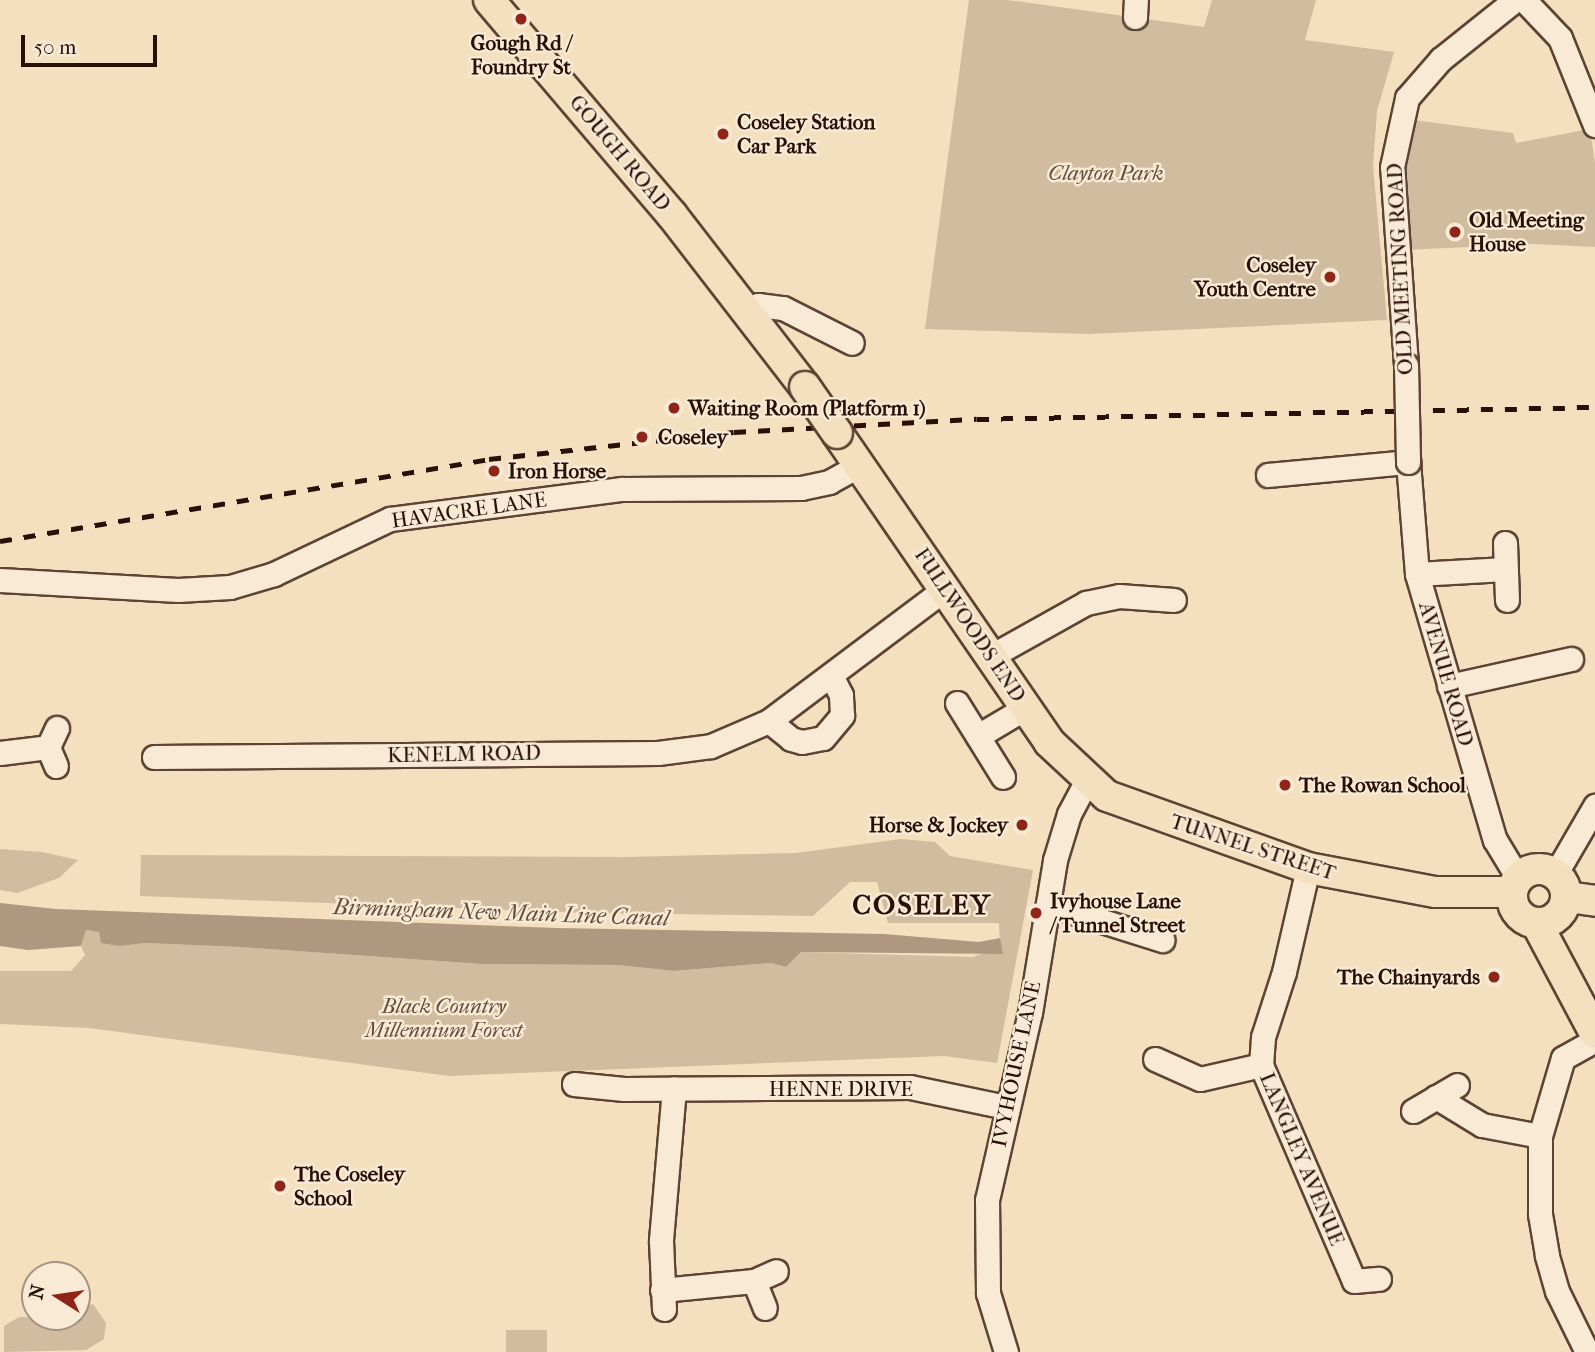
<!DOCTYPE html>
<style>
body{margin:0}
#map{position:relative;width:1595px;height:1352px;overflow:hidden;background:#f4dfbe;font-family:"IM FELL French Canon",serif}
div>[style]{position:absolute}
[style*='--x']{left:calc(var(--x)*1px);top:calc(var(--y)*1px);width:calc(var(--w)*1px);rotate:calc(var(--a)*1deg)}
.green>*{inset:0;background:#d1bc9f;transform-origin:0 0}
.water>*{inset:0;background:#af987f}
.roads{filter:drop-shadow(2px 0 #5c4334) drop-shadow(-2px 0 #5c4334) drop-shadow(0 2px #5c4334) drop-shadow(0 -2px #5c4334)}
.minor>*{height:23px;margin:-11.5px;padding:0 11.5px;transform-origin:11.5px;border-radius:11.5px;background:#f8ead5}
.major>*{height:30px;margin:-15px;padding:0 15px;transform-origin:15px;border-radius:15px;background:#f4dfbe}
.major>.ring{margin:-15px;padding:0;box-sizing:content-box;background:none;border:30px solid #f4dfbe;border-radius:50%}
.rail>*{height:5px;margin-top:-2.5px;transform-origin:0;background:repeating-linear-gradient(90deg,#290f06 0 12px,transparent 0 24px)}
.bridges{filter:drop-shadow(2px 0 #5c4334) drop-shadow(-2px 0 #5c4334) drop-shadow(0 2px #5c4334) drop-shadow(0 -2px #5c4334)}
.minor-bridge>*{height:23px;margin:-11.5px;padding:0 11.5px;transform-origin:11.5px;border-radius:11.5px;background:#f8ead5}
.major-bridge>*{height:30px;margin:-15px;padding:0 15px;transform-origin:15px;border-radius:15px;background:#f4dfbe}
.dots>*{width:19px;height:19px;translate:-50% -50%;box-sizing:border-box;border:4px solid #f8ead5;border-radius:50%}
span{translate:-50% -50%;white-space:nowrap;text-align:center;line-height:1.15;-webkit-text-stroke:5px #f8ead5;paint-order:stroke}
.poi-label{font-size:21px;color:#290f06;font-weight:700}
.left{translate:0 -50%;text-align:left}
.right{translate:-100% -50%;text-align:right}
.street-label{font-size:21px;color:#290f06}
.park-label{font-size:21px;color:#644c3c;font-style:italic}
.water-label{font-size:23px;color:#654d3c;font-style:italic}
.district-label{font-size:28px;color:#290f06;font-weight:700;letter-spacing:2px}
.north{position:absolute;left:21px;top:1261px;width:70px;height:70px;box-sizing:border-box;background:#f8ead5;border:2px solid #a59282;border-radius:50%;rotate:282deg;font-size:19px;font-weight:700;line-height:28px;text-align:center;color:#290f06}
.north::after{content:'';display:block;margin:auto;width:24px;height:32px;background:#8f2418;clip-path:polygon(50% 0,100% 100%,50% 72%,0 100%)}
.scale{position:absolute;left:21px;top:35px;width:136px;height:32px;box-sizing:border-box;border:4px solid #290f06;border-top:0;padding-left:9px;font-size:21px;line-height:24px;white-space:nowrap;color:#290f06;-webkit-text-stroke:5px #f8ead5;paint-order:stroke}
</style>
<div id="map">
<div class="green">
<div style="clip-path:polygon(969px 0,1008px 0,1204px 27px,1212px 0,1316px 0,1305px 40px,1394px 52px,1377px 111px,1373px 166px,1387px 320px,1089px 334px,925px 329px)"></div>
<div style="clip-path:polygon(1406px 119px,1513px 133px,1516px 143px,1590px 129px,1595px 163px,1595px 247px,1534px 244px,1405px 250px,1401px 167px)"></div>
<div style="clip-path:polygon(901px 839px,935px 842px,950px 856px,1033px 870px,997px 1063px,944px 1056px,449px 1076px,89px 1028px,0 1024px,0 971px,71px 971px,85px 955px,81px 946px,86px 930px,99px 931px,120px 946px,145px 943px,240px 947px,481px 964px,618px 965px,674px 971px,771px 963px,786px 967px,801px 952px,973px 957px,1000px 947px,999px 923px,888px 923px,877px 882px,850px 882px,813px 916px,586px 913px,140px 896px,141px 855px,624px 857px,796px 853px)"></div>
<div style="clip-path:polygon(0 849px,42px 852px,78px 860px,59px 878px,17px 893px,0 890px)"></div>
<div style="clip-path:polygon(93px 1304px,106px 1323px,104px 1339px,86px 1350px,4px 1352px,4px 1326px,19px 1317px,77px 1317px,77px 1310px)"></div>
<div style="left:547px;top:1330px;width:22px;height:41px;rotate:90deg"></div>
</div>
<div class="water">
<div style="clip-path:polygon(0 903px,56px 909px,557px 928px,884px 934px,979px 942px,1000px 938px,1003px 954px,801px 952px,786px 967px,771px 963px,674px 971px,618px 965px,481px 964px,240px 947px,145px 943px,120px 946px,101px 943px,99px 932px,86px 930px,81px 946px,28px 950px,0 946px)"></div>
</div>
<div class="roads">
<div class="minor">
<div style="--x:1524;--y:0;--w:52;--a:46.5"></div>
<div style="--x:1560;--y:38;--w:94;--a:68.1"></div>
<div style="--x:1135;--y:17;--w:17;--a:-87"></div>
<div style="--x:747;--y:310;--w:12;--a:-24"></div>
<div style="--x:758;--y:305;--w:25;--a:7"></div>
<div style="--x:783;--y:308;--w:77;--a:26.9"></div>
<div style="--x:1406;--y:365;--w:198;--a:-94"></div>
<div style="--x:1392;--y:167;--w:71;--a:-77.7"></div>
<div style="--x:1407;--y:98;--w:52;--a:-48.9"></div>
<div style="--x:1441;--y:59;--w:95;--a:-38.6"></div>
<div style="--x:1268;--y:475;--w:141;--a:-5.3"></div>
<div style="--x:1408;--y:462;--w:112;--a:85.4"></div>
<div style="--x:1417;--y:574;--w:277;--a:73.7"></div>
<div style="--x:1495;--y:840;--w:44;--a:58.8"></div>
<div style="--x:1505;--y:543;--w:57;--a:88"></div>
<div style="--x:1417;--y:574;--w:88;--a:-3.3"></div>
<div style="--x:0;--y:580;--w:178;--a:3.2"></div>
<div style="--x:178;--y:590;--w:52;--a:-3.3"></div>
<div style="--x:230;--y:587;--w:46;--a:-16.5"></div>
<div style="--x:274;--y:574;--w:128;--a:-25.4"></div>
<div style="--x:390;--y:519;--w:234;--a:-7.4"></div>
<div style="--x:622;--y:489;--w:179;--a:-0.3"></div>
<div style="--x:801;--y:488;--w:29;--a:-12"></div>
<div style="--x:829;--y:482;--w:37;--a:-29"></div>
<div style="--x:993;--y:655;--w:107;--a:-29.2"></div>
<div style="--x:1086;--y:603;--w:34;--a:-12"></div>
<div style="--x:1119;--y:596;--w:55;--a:4.2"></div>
<div style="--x:1449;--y:686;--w:125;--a:-12.5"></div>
<div style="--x:957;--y:703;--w:87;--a:58.1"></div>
<div style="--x:769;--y:721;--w:28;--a:39"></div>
<div style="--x:791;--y:739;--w:11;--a:15"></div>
<div style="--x:802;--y:742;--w:21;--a:-11"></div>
<div style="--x:823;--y:738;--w:30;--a:-50"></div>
<div style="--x:842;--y:715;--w:20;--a:-93"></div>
<div style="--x:841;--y:695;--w:22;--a:-117"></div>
<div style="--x:978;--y:736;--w:55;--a:-30.8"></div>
<div style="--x:0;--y:753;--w:48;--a:-7.1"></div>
<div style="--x:154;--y:757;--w:504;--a:-0.45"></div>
<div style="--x:658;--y:753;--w:53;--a:-7.5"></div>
<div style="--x:711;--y:746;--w:63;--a:-23.3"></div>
<div style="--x:769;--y:721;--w:221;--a:-36.9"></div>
<div style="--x:56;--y:766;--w:21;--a:-113"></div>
<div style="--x:48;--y:747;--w:21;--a:-65"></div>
<div style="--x:1308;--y:868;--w:107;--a:103"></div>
<div style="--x:1284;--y:972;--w:68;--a:107.9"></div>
<div style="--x:1263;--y:1037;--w:28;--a:94"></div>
<div style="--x:1261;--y:1065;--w:235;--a:66.7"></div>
<div style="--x:1354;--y:1281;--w:25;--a:-5"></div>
<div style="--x:1556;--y:873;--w:78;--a:-59.8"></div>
<div style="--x:1048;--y:904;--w:120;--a:17.5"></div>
<div style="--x:1155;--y:1059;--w:49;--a:24"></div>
<div style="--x:1200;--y:1079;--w:63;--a:-12.9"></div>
<div style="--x:574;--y:1084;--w:50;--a:5.7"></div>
<div style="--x:624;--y:1089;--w:286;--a:-0.4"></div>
<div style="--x:910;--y:1087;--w:98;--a:11.8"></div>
<div style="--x:1436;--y:1097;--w:54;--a:31.3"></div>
<div style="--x:1482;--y:1125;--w:59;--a:10.7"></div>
<div style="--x:1413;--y:1111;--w:51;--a:-30.6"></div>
<div style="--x:754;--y:1281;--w:29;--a:68"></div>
<div style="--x:662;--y:1290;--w:92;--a:-5.6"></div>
<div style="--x:754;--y:1281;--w:24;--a:-24"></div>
<div style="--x:664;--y:1309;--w:69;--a:-92.5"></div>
<div style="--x:661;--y:1240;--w:152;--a:-85.1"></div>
<div style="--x:1006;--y:1352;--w:62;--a:-107"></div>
<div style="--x:988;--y:1293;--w:93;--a:-90.6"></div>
<div style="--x:987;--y:1200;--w:192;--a:-77.1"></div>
<div style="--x:1030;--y:1013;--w:155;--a:-80.7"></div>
<div style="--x:1055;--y:860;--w:48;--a:-73.1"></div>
<div style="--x:1069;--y:814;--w:38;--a:-62"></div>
<div style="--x:1587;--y:1352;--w:68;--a:-116.2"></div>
<div style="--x:1557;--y:1291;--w:37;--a:-106"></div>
<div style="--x:1547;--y:1255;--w:42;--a:-99.7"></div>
<div style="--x:1540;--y:1214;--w:78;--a:-90"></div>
<div style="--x:1540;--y:1136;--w:81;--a:-73.6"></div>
<div style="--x:1563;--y:1058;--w:37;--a:-29"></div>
</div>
<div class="major">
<div style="--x:489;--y:0;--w:282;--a:49.6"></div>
<div style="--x:672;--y:215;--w:217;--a:52.3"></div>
<div style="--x:837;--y:433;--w:375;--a:55.5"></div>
<div style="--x:1049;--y:742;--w:79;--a:43"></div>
<div style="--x:1107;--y:796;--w:214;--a:19.7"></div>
<div style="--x:1308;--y:868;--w:129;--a:10.7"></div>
<div style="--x:1435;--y:892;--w:76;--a:0"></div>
<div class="ring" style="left:1512px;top:869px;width:24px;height:24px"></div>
<div style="--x:1568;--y:897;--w:27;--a:8"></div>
<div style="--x:1537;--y:924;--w:123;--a:62"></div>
</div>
</div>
<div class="rail">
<div style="--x:0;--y:541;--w:496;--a:-9.5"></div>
<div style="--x:489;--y:459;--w:246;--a:-6.3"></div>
<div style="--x:734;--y:432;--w:243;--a:-3.1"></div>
<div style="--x:977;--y:419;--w:618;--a:-1.11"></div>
</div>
<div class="bridges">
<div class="minor-bridge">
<div style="--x:1406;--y:365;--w:97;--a:88.8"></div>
</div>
<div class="major-bridge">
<div style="--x:805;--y:387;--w:56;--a:55.2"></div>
</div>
</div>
<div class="dots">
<div style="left:521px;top:19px;background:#8f2418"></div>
<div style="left:723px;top:134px;background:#8f2418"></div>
<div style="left:1455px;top:232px;background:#8f2418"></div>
<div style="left:1330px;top:277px;background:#8f2418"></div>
<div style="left:674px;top:408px;background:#8f2418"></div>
<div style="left:642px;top:437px;background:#8f2418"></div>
<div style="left:494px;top:471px;background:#8f2418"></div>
<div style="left:1285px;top:785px;background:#8f2418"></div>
<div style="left:1022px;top:825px;background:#8f2418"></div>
<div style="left:1036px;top:913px;background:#8f2418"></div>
<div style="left:1494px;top:977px;background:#8f2418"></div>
<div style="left:280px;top:1186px;background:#8f2418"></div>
</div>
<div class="poi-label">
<span style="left:521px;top:55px">Gough Rd /<br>Foundry St</span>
<span class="left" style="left:737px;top:134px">Coseley Station<br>Car Park</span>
<span class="left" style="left:1469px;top:232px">Old Meeting<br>House</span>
<span class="right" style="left:1316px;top:277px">Coseley<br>Youth Centre</span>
<span class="left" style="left:688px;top:408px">Waiting Room (Platform 1)</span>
<span class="left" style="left:658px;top:437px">Coseley</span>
<span class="left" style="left:508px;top:471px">Iron Horse</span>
<span class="left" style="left:1299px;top:785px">The Rowan School</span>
<span class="right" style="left:1008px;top:825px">Horse &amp; Jockey</span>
<span class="left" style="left:1050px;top:913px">Ivyhouse Lane<br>/ Tunnel Street</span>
<span class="right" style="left:1480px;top:977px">The Chainyards</span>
<span class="left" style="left:294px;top:1186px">The Coseley<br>School</span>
</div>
<div class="street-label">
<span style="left:620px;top:153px;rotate:50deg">GOUGH ROAD</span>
<span style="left:1400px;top:269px;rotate:-93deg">OLD MEETING ROAD</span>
<span style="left:469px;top:510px;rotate:-8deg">HAVACRE LANE</span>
<span style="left:970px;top:625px;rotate:56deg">FULLWOODS END</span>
<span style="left:1446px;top:674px;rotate:74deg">AVENUE ROAD</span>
<span style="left:464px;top:754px;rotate:-1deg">KENELM ROAD</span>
<span style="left:1253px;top:847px;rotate:18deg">TUNNEL STREET</span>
<span style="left:1016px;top:1064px;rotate:-78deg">IVYHOUSE LANE</span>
<span style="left:841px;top:1089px">HENNE DRIVE</span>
<span style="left:1302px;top:1159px;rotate:67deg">LANGLEY AVENUE</span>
</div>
<div class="park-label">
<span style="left:1106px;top:173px">Clayton Park</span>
<span style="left:444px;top:1018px">Black Country<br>Millennium Forest</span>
</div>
<div class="water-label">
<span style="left:501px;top:913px;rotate:2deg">Birmingham New Main Line Canal</span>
</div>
<div class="district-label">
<span style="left:922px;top:905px">COSELEY</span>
</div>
<div class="north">N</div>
<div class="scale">50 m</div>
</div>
